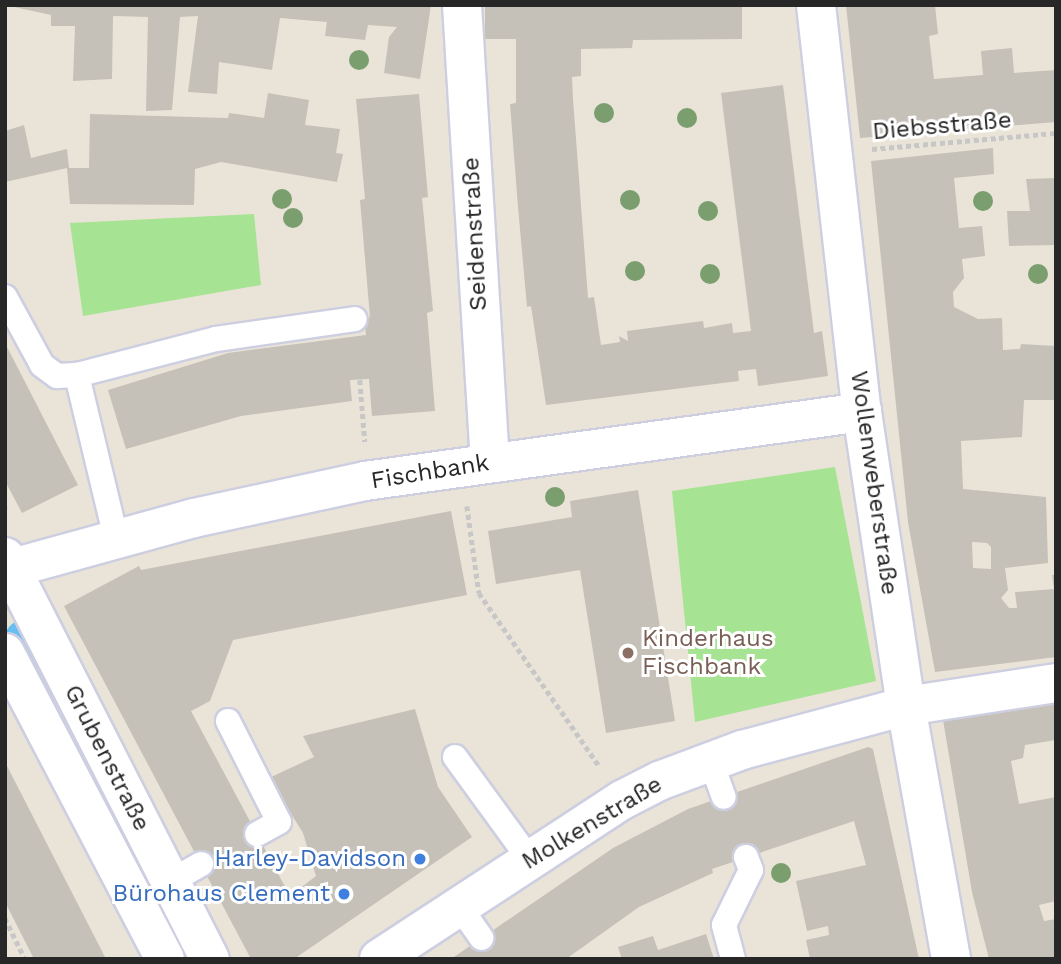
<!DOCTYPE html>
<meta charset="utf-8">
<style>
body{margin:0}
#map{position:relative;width:1061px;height:964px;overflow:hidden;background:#eae4d8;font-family:"Work Sans",sans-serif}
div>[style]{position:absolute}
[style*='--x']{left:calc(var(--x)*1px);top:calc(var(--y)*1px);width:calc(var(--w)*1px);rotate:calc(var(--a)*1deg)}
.green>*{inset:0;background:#a6e392}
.canal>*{height:44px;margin:-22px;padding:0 22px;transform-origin:22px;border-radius:22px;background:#67bef0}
.building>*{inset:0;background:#c5c1b8}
.path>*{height:4.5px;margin-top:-2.25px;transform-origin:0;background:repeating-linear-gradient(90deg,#c7c7c7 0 5px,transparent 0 8.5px)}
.roads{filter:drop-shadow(2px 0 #cdcfe1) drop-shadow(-2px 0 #cdcfe1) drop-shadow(0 2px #cdcfe1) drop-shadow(0 -2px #cdcfe1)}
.service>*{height:24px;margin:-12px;padding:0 12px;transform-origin:12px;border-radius:12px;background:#fff}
.minor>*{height:38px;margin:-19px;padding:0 19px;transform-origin:19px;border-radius:19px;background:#fff}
.trees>*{width:20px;height:20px;margin:-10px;border-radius:50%;background:#7b9e6e}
.dots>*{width:19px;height:19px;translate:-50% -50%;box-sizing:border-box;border:4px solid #fff;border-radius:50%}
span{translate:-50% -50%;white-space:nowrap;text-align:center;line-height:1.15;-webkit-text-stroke:6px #fff;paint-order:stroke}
.street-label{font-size:24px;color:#272727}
.education-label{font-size:24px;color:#785e54}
.left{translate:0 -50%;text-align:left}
.shop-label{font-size:24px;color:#366cbe}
.right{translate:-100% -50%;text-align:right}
.frame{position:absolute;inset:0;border:7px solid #272727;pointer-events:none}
</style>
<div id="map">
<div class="green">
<div style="clip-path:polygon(254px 214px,261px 285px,83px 316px,70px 223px)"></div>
<div style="clip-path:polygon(835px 467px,876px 681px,695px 722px,672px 491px)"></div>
</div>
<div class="canal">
<div style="--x:26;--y:641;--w:131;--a:62.9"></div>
</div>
<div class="building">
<div style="clip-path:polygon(5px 5px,431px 5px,420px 79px,384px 73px,389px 37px,397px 27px,368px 25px,365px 40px,325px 36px,327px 22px,280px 18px,272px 70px,219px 62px,217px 94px,188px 92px,198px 16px,180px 17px,172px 110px,146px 111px,148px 17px,113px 16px,112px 79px,73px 81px,75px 26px,51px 26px,51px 15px)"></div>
<div style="clip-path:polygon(485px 5px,742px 5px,742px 39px,633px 40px,632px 48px,581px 49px,581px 76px,572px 77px,573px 99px,588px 298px,594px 297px,601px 345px,620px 342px,619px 336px,628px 341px,627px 331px,703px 321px,704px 328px,732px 323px,733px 333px,751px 331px,721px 93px,783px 85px,814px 333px,822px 331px,828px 376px,758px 386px,756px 369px,738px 371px,739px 381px,546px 405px,531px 306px,527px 307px,518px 207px,510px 104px,516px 103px,516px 39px,485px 39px)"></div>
<div style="clip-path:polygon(846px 5px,935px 5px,938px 34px,929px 36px,934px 79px,983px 75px,981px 51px,1012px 48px,1014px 73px,1056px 70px,1056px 122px,860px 138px)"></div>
<div style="clip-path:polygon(268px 93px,309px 100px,305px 125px,340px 129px,336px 153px,343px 154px,337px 182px,221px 162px,195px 169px,194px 205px,70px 204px,67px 168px,5px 182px,5px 131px,24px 125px,31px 158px,67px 149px,69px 168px,89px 168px,90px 114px,228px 118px,229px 113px,264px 118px)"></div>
<div style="clip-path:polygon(419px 94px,428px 197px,422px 198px,433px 311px,427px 313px,435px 411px,372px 416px,369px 379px,350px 380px,352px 401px,241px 416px,126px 449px,108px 390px,228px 353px,366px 335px,364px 318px,370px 317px,360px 200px,365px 199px,356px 99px)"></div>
<div style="clip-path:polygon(evenodd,993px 148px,994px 174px,954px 178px,959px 228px,982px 226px,985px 256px,962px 259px,964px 278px,953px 292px,954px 307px,978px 319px,1002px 318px,1003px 350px,1020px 349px,1021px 344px,1056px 346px,1056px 400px,1024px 400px,1022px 437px,961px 441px,963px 489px,1046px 497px,1048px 563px,1005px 568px,1008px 590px,1001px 598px,1009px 608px,1017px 608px,1015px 592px,1054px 589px,1052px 575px,1056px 575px,1056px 657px,935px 672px,908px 522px,871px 161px,993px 148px,972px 542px,987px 543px,991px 547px,991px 569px,973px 568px,972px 542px)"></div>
<div style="clip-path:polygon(1056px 178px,1056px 245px,1009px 246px,1007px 211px,1030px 211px,1026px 179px)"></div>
<div style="clip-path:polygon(5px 343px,78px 485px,22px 513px,5px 481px)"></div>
<div style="clip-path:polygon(638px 490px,675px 721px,606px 733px,580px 570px,496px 584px,488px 531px,572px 517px,570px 501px)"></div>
<div style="clip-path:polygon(451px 511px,467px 595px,233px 640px,210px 701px,191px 711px,290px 896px,316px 876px,303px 833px,269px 778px,314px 757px,303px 736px,415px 709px,438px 787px,472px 837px,294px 959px,251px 959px,64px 606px,139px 566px,141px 570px)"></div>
<div style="clip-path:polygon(1056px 699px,1056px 740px,1025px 745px,1023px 758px,1011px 761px,1019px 804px,1056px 797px,1056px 901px,1039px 905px,1044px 921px,1056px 919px,1056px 959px,989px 959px,972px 892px,942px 714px)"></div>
<div style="clip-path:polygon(868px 747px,873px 749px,919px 959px,810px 959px,806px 940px,829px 935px,828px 926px,807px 931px,796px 881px,866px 865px,854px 821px,712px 869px,713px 873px,639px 907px,566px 959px,451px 959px,613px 848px,688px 809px)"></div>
<div style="clip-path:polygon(5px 762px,106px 959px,34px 959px,5px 902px)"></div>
<div style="clip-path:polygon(706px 934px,714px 959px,622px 959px,618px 947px,653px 936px,658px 950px)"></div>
</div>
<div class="path">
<div style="--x:872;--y:149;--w:185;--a:-5"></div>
<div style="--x:360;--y:380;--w:62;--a:85.4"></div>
<div style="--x:467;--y:506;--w:88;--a:82.1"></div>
<div style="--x:479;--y:593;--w:212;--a:55.2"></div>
<div style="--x:5;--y:507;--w:2;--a:63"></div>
<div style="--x:5;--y:918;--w:46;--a:64"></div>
</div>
<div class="roads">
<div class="service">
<div style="--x:5;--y:297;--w:77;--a:61.4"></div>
<div style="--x:42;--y:365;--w:19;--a:36"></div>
<div style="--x:57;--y:376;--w:20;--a:-3"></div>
<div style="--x:116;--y:538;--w:168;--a:-103.5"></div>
<div style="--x:77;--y:375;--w:144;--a:-14.5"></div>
<div style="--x:216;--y:339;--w:140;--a:-8.2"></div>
<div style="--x:228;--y:721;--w:113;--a:63.2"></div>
<div style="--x:279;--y:822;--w:25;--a:151"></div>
<div style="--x:455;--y:757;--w:127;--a:53.9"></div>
<div style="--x:711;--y:762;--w:37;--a:70"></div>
<div style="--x:170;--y:882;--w:36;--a:-30"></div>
<div style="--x:459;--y:906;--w:39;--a:55"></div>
<div style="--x:733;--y:959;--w:35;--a:-105"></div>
<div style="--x:724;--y:925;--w:61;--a:-63.9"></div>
<div style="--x:751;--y:870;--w:14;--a:-111"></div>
</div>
<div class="minor">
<div style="--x:462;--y:5;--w:459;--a:86.5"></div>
<div style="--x:816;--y:5;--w:410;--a:83.6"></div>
<div style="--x:862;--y:412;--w:297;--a:81.5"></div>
<div style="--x:906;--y:706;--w:257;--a:79.9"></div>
<div style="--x:5;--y:557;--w:451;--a:63"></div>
<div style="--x:5;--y:570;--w:196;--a:-15.4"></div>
<div style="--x:194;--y:518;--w:175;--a:-12.2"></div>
<div style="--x:365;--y:481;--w:502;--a:-7.9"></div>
<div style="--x:5;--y:653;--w:345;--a:62.4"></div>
<div style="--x:379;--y:959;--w:290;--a:-33.2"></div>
<div style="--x:622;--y:800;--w:42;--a:-27.2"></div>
<div style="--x:659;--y:781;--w:89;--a:-20.5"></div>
<div style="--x:742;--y:750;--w:170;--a:-15"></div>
<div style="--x:906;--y:706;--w:152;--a:-8.7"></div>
</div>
</div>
<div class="trees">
<div style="left:359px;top:60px"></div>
<div style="left:604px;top:113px"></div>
<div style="left:687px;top:118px"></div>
<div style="left:282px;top:199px"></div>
<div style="left:630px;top:200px"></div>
<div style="left:983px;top:201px"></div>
<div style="left:708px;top:211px"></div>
<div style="left:293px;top:218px"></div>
<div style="left:635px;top:271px"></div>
<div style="left:710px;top:274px"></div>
<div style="left:1038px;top:274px"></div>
<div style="left:555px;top:497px"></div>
<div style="left:781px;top:873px"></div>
</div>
<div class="dots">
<div style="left:628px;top:653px;background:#8d6e63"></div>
<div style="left:420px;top:859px;background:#3f7fe0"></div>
<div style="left:344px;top:894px;background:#3f7fe0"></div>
</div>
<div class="street-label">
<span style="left:942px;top:126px;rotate:-5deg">Diebsstraße</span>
<span style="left:475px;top:234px;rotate:-93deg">Seidenstraße</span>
<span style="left:430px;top:472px;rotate:-9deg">Fischbank</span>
<span style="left:874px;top:483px;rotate:82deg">Wollenweberstraße</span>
<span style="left:107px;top:758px;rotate:63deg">Grubenstraße</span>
<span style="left:592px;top:823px;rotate:-31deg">Molkenstraße</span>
</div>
<div class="education-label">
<span class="left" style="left:642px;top:653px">Kinderhaus<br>Fischbank</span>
</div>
<div class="shop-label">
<span class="right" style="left:406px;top:859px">Harley-Davidson</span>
<span class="right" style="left:330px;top:894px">Bürohaus Clement</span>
</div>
<div class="frame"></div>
</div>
